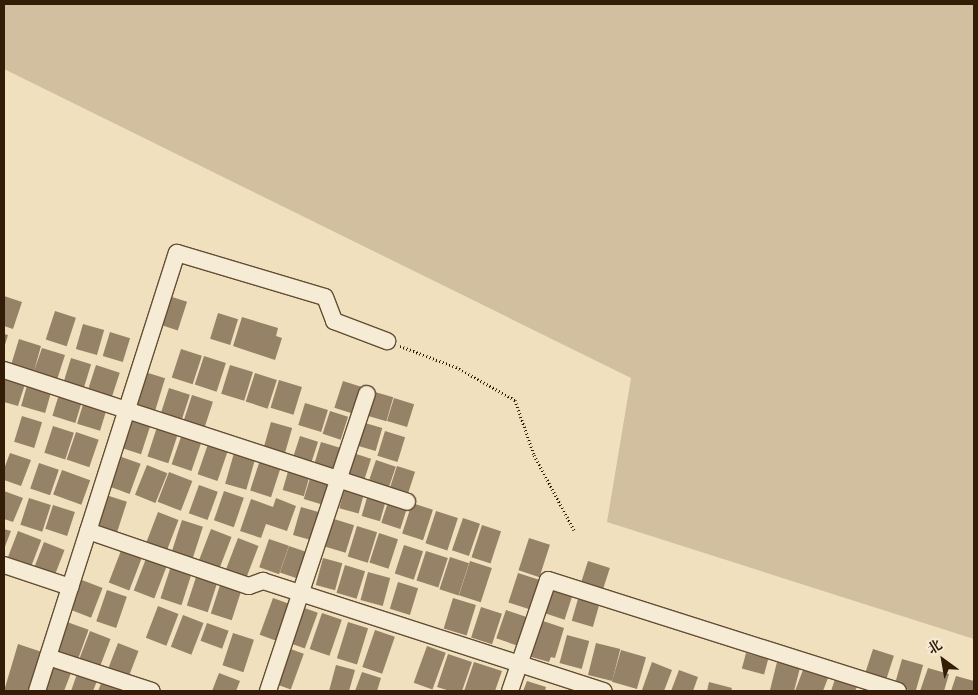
<!DOCTYPE html>
<meta charset="utf-8">
<style>
body{margin:0}
#map{position:relative;width:978px;height:695px;overflow:hidden;background:#f1e0be;font-family:Cardo,"Noto Serif SC",serif}
div>[style]{position:absolute}
[style*='--x']{left:calc(var(--x)*1px);top:calc(var(--y)*1px);width:calc(var(--w)*1px);rotate:calc(var(--a)*1deg)}
.green>*{inset:0;background:#d1bf9f}
.building>*{inset:0;background:#968266;transform-origin:0 0}
.path>*{height:3px;margin-top:-1.5px;transform-origin:0;background:repeating-linear-gradient(90deg,#341d06 0 1px,transparent 0 3.5px)}
.roads{filter:drop-shadow(1px 0 #634e34) drop-shadow(-1px 0 #634e34) drop-shadow(0 1px #634e34) drop-shadow(0 -1px #634e34)}
.minor>*{height:16px;margin:-8px;padding:0 8px;transform-origin:8px;border-radius:8px;background:#f6ebd5}
span{translate:-50% -50%;white-space:nowrap;text-align:center;line-height:1.15;-webkit-text-stroke:4px #f6ebd5;paint-order:stroke}
.frame{position:absolute;inset:0;border:5px solid #341d06;pointer-events:none}
.north{position:absolute;left:918px;top:635px;width:50px;height:50px;-webkit-text-stroke:4px #f6ebd5;paint-order:stroke;rotate:328deg;font-size:14px;font-weight:700;line-height:20px;text-align:center;color:#341d06}
.north::after{content:'';display:block;margin:auto;width:18px;height:22px;background:#341d06;clip-path:polygon(50% 0,100% 100%,50% 72%,0 100%)}
</style>
<div id="map">
<div class="green">
<div style="clip-path:polygon(4px 4px,974px 4px,974px 639px,607px 522px,631px 378px,4px 69px)"></div>
</div>
<div class="building">
<div style="clip-path:polygon(4px 296px,22px 302px,13px 329px,4px 326px)"></div>
<div style="left:169px;top:296px;width:19px;height:30px;rotate:18deg"></div>
<div style="left:55px;top:311px;width:22px;height:30px;rotate:18deg"></div>
<div style="left:218px;top:313px;width:21px;height:27px;rotate:17deg"></div>
<div style="clip-path:polygon(242px 317px,278px 328px,276px 336px,282px 338px,275px 360px,233px 346px)"></div>
<div style="left:83px;top:324px;width:22px;height:26px;rotate:16deg"></div>
<div style="left:110px;top:332px;width:21px;height:25px;rotate:17deg"></div>
<div style="clip-path:polygon(4px 334px,8px 335px,4px 348px)"></div>
<div style="clip-path:polygon(19px 339px,41px 346px,34px 371px,42px 348px,65px 355px,56px 383px,11px 365px)"></div>
<div style="left:181px;top:349px;width:22px;height:30px;rotate:18deg"></div>
<div style="left:204px;top:356px;width:23px;height:30px;rotate:18deg"></div>
<div style="left:71px;top:358px;width:21px;height:26px;rotate:17deg"></div>
<div style="left:96px;top:365px;width:25px;height:28px;rotate:18deg"></div>
<div style="left:230px;top:365px;width:24px;height:30px;rotate:17deg"></div>
<div style="left:145px;top:372px;width:21px;height:34px;rotate:17deg"></div>
<div style="left:255px;top:373px;width:23px;height:30px;rotate:18deg"></div>
<div style="clip-path:polygon(5px 375px,26px 381px,18px 406px,4px 402px)"></div>
<div style="left:279px;top:380px;width:24px;height:29px;rotate:17deg"></div>
<div style="left:343px;top:381px;width:19px;height:28px;rotate:18deg"></div>
<div style="left:28px;top:382px;width:25px;height:25px;rotate:16deg"></div>
<div style="left:169px;top:388px;width:22px;height:31px;rotate:18deg"></div>
<div style="left:60px;top:391px;width:24px;height:26px;rotate:17deg"></div>
<div style="left:375px;top:392px;width:19px;height:25px;rotate:16deg"></div>
<div style="left:192px;top:395px;width:22px;height:32px;rotate:18deg"></div>
<div style="left:85px;top:398px;width:24px;height:27px;rotate:17deg"></div>
<div style="left:394px;top:398px;width:21px;height:24px;rotate:17deg"></div>
<div style="left:305px;top:403px;width:24px;height:23px;rotate:17deg"></div>
<div style="left:330px;top:411px;width:19px;height:24px;rotate:18deg"></div>
<div style="left:22px;top:416px;width:21px;height:27px;rotate:17deg"></div>
<div style="left:130px;top:417px;width:22px;height:32px;rotate:18deg"></div>
<div style="left:271px;top:422px;width:22px;height:32px;rotate:16deg"></div>
<div style="left:365px;top:423px;width:18px;height:24px;rotate:16deg"></div>
<div style="left:53px;top:426px;width:22px;height:28px;rotate:18deg"></div>
<div style="left:157px;top:427px;width:22px;height:31px;rotate:18deg"></div>
<div style="left:385px;top:431px;width:21px;height:26px;rotate:17deg"></div>
<div style="left:76px;top:432px;width:24px;height:29px;rotate:19deg"></div>
<div style="left:182px;top:434px;width:21px;height:32px;rotate:19deg"></div>
<div style="left:300px;top:436px;width:19px;height:25px;rotate:18deg"></div>
<div style="left:321px;top:442px;width:24px;height:28px;rotate:17deg"></div>
<div style="left:208px;top:444px;width:21px;height:32px;rotate:19deg"></div>
<div style="clip-path:polygon(10px 453px,31px 460px,21px 486px,4px 480px,4px 469px)"></div>
<div style="left:234px;top:453px;width:22px;height:32px;rotate:16deg"></div>
<div style="left:353px;top:453px;width:19px;height:25px;rotate:18deg"></div>
<div style="left:119px;top:456px;width:23px;height:32px;rotate:20deg"></div>
<div style="left:260px;top:460px;width:22px;height:32px;rotate:18deg"></div>
<div style="left:376px;top:460px;width:21px;height:25px;rotate:19deg"></div>
<div style="left:39px;top:463px;width:21px;height:27px;rotate:19deg"></div>
<div style="left:147px;top:465px;width:22px;height:32px;rotate:22deg"></div>
<div style="left:397px;top:466px;width:19px;height:26px;rotate:18deg"></div>
<div style="left:289px;top:468px;width:22px;height:23px;rotate:16deg"></div>
<div style="left:62px;top:470px;width:30px;height:26px;rotate:20deg"></div>
<div style="left:169px;top:472px;width:25px;height:32px;rotate:21deg"></div>
<div style="left:311px;top:475px;width:21px;height:25px;rotate:17deg"></div>
<div style="left:199px;top:485px;width:20px;height:30px;rotate:20deg"></div>
<div style="left:345px;top:487px;width:20px;height:22px;rotate:15deg"></div>
<div style="clip-path:polygon(4px 491px,23px 498px,13px 522px,4px 519px)"></div>
<div style="left:224px;top:491px;width:21px;height:31px;rotate:19deg"></div>
<div style="left:368px;top:494px;width:19px;height:23px;rotate:16deg"></div>
<div style="left:106px;top:495px;width:22px;height:33px;rotate:18deg"></div>
<div style="left:29px;top:498px;width:23px;height:28px;rotate:18deg"></div>
<div style="clip-path:polygon(276px 498px,296px 506px,287px 531px,266px 524px,261px 538px,240px 531px,251px 499px,273px 507px)"></div>
<div style="left:389px;top:499px;width:20px;height:25px;rotate:18deg"></div>
<div style="left:412px;top:503px;width:22px;height:32px;rotate:18deg"></div>
<div style="left:53px;top:505px;width:23px;height:25px;rotate:18deg"></div>
<div style="left:301px;top:507px;width:22px;height:29px;rotate:16deg"></div>
<div style="left:436px;top:511px;width:23px;height:34px;rotate:18deg"></div>
<div style="left:158px;top:512px;width:22px;height:34px;rotate:21deg"></div>
<div style="left:463px;top:518px;width:18px;height:34px;rotate:19deg"></div>
<div style="left:334px;top:519px;width:21px;height:29px;rotate:17deg"></div>
<div style="left:182px;top:520px;width:22px;height:33px;rotate:18deg"></div>
<div style="left:482px;top:525px;width:20px;height:34px;rotate:18deg"></div>
<div style="left:357px;top:526px;width:21px;height:32px;rotate:17deg"></div>
<div style="clip-path:polygon(4px 529px,11px 531px,4px 549px)"></div>
<div style="left:211px;top:529px;width:22px;height:34px;rotate:21deg"></div>
<div style="left:18px;top:531px;width:25px;height:29px;rotate:21deg"></div>
<div style="left:379px;top:533px;width:20px;height:31px;rotate:18deg"></div>
<div style="left:238px;top:538px;width:22px;height:34px;rotate:21deg"></div>
<div style="left:529px;top:538px;width:22px;height:34px;rotate:18deg"></div>
<div style="left:269px;top:539px;width:21px;height:30px;rotate:19deg"></div>
<div style="left:44px;top:542px;width:22px;height:27px;rotate:21deg"></div>
<div style="left:404px;top:545px;width:20px;height:30px;rotate:18deg"></div>
<div style="left:289px;top:546px;width:24px;height:28px;rotate:19deg"></div>
<div style="left:122px;top:548px;width:22px;height:37px;rotate:21deg"></div>
<div style="left:426px;top:551px;width:23px;height:31px;rotate:18deg"></div>
<div style="left:147px;top:556px;width:22px;height:37px;rotate:21deg"></div>
<div style="left:450px;top:557px;width:20px;height:34px;rotate:18deg"></div>
<div style="left:323px;top:558px;width:20px;height:28px;rotate:15deg"></div>
<div style="left:470px;top:561px;width:23px;height:36px;rotate:18deg"></div>
<div style="left:588px;top:561px;width:23px;height:28px;rotate:18deg"></div>
<div style="left:345px;top:565px;width:21px;height:29px;rotate:17deg"></div>
<div style="left:171px;top:566px;width:22px;height:34px;rotate:18deg"></div>
<div style="left:368px;top:572px;width:23px;height:29px;rotate:15deg"></div>
<div style="left:518px;top:573px;width:23px;height:31px;rotate:18deg"></div>
<div style="left:197px;top:574px;width:22px;height:33px;rotate:18deg"></div>
<div style="left:82px;top:580px;width:22px;height:32px;rotate:21deg"></div>
<div style="left:221px;top:582px;width:22px;height:33px;rotate:18deg"></div>
<div style="left:398px;top:582px;width:21px;height:28px;rotate:17deg"></div>
<div style="left:552px;top:584px;width:23px;height:30px;rotate:18deg"></div>
<div style="left:107px;top:590px;width:21px;height:33px;rotate:19deg"></div>
<div style="left:580px;top:592px;width:22px;height:30px;rotate:16deg"></div>
<div style="left:273px;top:598px;width:20px;height:39px;rotate:20deg"></div>
<div style="left:453px;top:598px;width:24px;height:32px;rotate:17deg"></div>
<div style="left:158px;top:606px;width:22px;height:34px;rotate:21deg"></div>
<div style="left:299px;top:606px;width:20px;height:38px;rotate:20deg"></div>
<div style="left:481px;top:607px;width:22px;height:32px;rotate:18deg"></div>
<div style="left:506px;top:610px;width:28px;height:30px;rotate:19deg"></div>
<div style="left:322px;top:613px;width:21px;height:38px;rotate:19deg"></div>
<div style="left:183px;top:615px;width:22px;height:34px;rotate:21deg"></div>
<div style="clip-path:polygon(540px 620px,564px 628px,555px 658px,551px 657px,549px 662px,528px 656px)"></div>
<div style="left:67px;top:622px;width:23px;height:34px;rotate:20deg"></div>
<div style="left:348px;top:622px;width:21px;height:38px;rotate:17deg"></div>
<div style="left:207px;top:623px;width:23px;height:19px;rotate:20deg"></div>
<div style="left:375px;top:630px;width:21px;height:39px;rotate:19deg"></div>
<div style="left:90px;top:631px;width:22px;height:34px;rotate:21deg"></div>
<div style="left:233px;top:633px;width:22px;height:34px;rotate:18deg"></div>
<div style="left:567px;top:635px;width:23px;height:29px;rotate:15deg"></div>
<div style="left:118px;top:643px;width:22px;height:34px;rotate:21deg"></div>
<div style="left:596px;top:643px;width:25px;height:33px;rotate:14deg"></div>
<div style="clip-path:polygon(18px 644px,42px 652px,29px 691px,4px 691px)"></div>
<div style="left:427px;top:646px;width:20px;height:39px;rotate:20deg"></div>
<div style="left:285px;top:647px;width:20px;height:38px;rotate:20deg"></div>
<div style="left:873px;top:649px;width:22px;height:28px;rotate:18deg"></div>
<div style="left:621px;top:650px;width:26px;height:33px;rotate:16deg"></div>
<div style="left:746px;top:653px;width:23px;height:16px;rotate:15deg"></div>
<div style="clip-path:polygon(448px 654px,472px 662px,462px 691px,450px 691px,437px 687px)"></div>
<div style="left:902px;top:659px;width:22px;height:28px;rotate:16deg"></div>
<div style="clip-path:polygon(474px 662px,502px 671px,495px 691px,464px 691px)"></div>
<div style="clip-path:polygon(652px 662px,672px 670px,664px 691px,642px 690px)"></div>
<div style="clip-path:polygon(777px 662px,800px 668px,794px 691px,770px 690px)"></div>
<div style="clip-path:polygon(336px 665px,355px 670px,349px 691px,329px 691px)"></div>
<div style="clip-path:polygon(54px 667px,71px 673px,64px 691px,45px 691px)"></div>
<div style="clip-path:polygon(928px 668px,949px 674px,944px 691px,920px 691px)"></div>
<div style="clip-path:polygon(679px 670px,698px 677px,693px 691px,671px 691px)"></div>
<div style="clip-path:polygon(803px 670px,828px 678px,823px 691px,795px 691px)"></div>
<div style="clip-path:polygon(362px 672px,381px 678px,377px 691px,355px 691px)"></div>
<div style="clip-path:polygon(219px 673px,240px 681px,236px 691px,212px 691px)"></div>
<div style="clip-path:polygon(77px 674px,97px 681px,93px 691px,71px 691px)"></div>
<div style="clip-path:polygon(956px 676px,974px 681px,974px 691px,951px 691px)"></div>
<div style="clip-path:polygon(835px 679px,857px 687px,855px 691px,831px 691px)"></div>
<div style="clip-path:polygon(102px 681px,122px 689px,121px 691px,98px 691px)"></div>
<div style="clip-path:polygon(527px 681px,546px 687px,545px 691px,523px 691px)"></div>
<div style="clip-path:polygon(709px 682px,732px 688px,731px 691px,707px 691px)"></div>
</div>
<div class="path">
<div style="--x:400;--y:346;--w:60;--a:20.6"></div>
<div style="--x:456;--y:367;--w:68;--a:29.2"></div>
<div style="--x:515;--y:400;--w:58;--a:70.9"></div>
<div style="--x:534;--y:455;--w:85;--a:61.9"></div>
</div>
<div class="roads">
<div class="minor">
<div style="--x:4;--y:370;--w:424;--a:18.1"></div>
<div style="--x:88;--y:531;--w:170;--a:18.9"></div>
<div style="--x:249;--y:586;--w:15;--a:-20"></div>
<div style="--x:263;--y:581;--w:358;--a:17.9"></div>
<div style="--x:4;--y:565;--w:70;--a:18.4"></div>
<div style="--x:48;--y:657;--w:109;--a:18.1"></div>
<div style="--x:37;--y:691;--w:460;--a:-72.3"></div>
<div style="--x:177;--y:253;--w:154;--a:16.6"></div>
<div style="--x:325;--y:297;--w:26;--a:69"></div>
<div style="--x:334;--y:321;--w:57;--a:20.7"></div>
<div style="--x:268;--y:691;--w:313;--a:-71.6"></div>
<div style="--x:510;--y:691;--w:117;--a:-71.1"></div>
<div style="--x:548;--y:580;--w:367;--a:17.6"></div>
</div>
</div>
<div class="frame"></div>
<div class="north">北</div>
</div>
